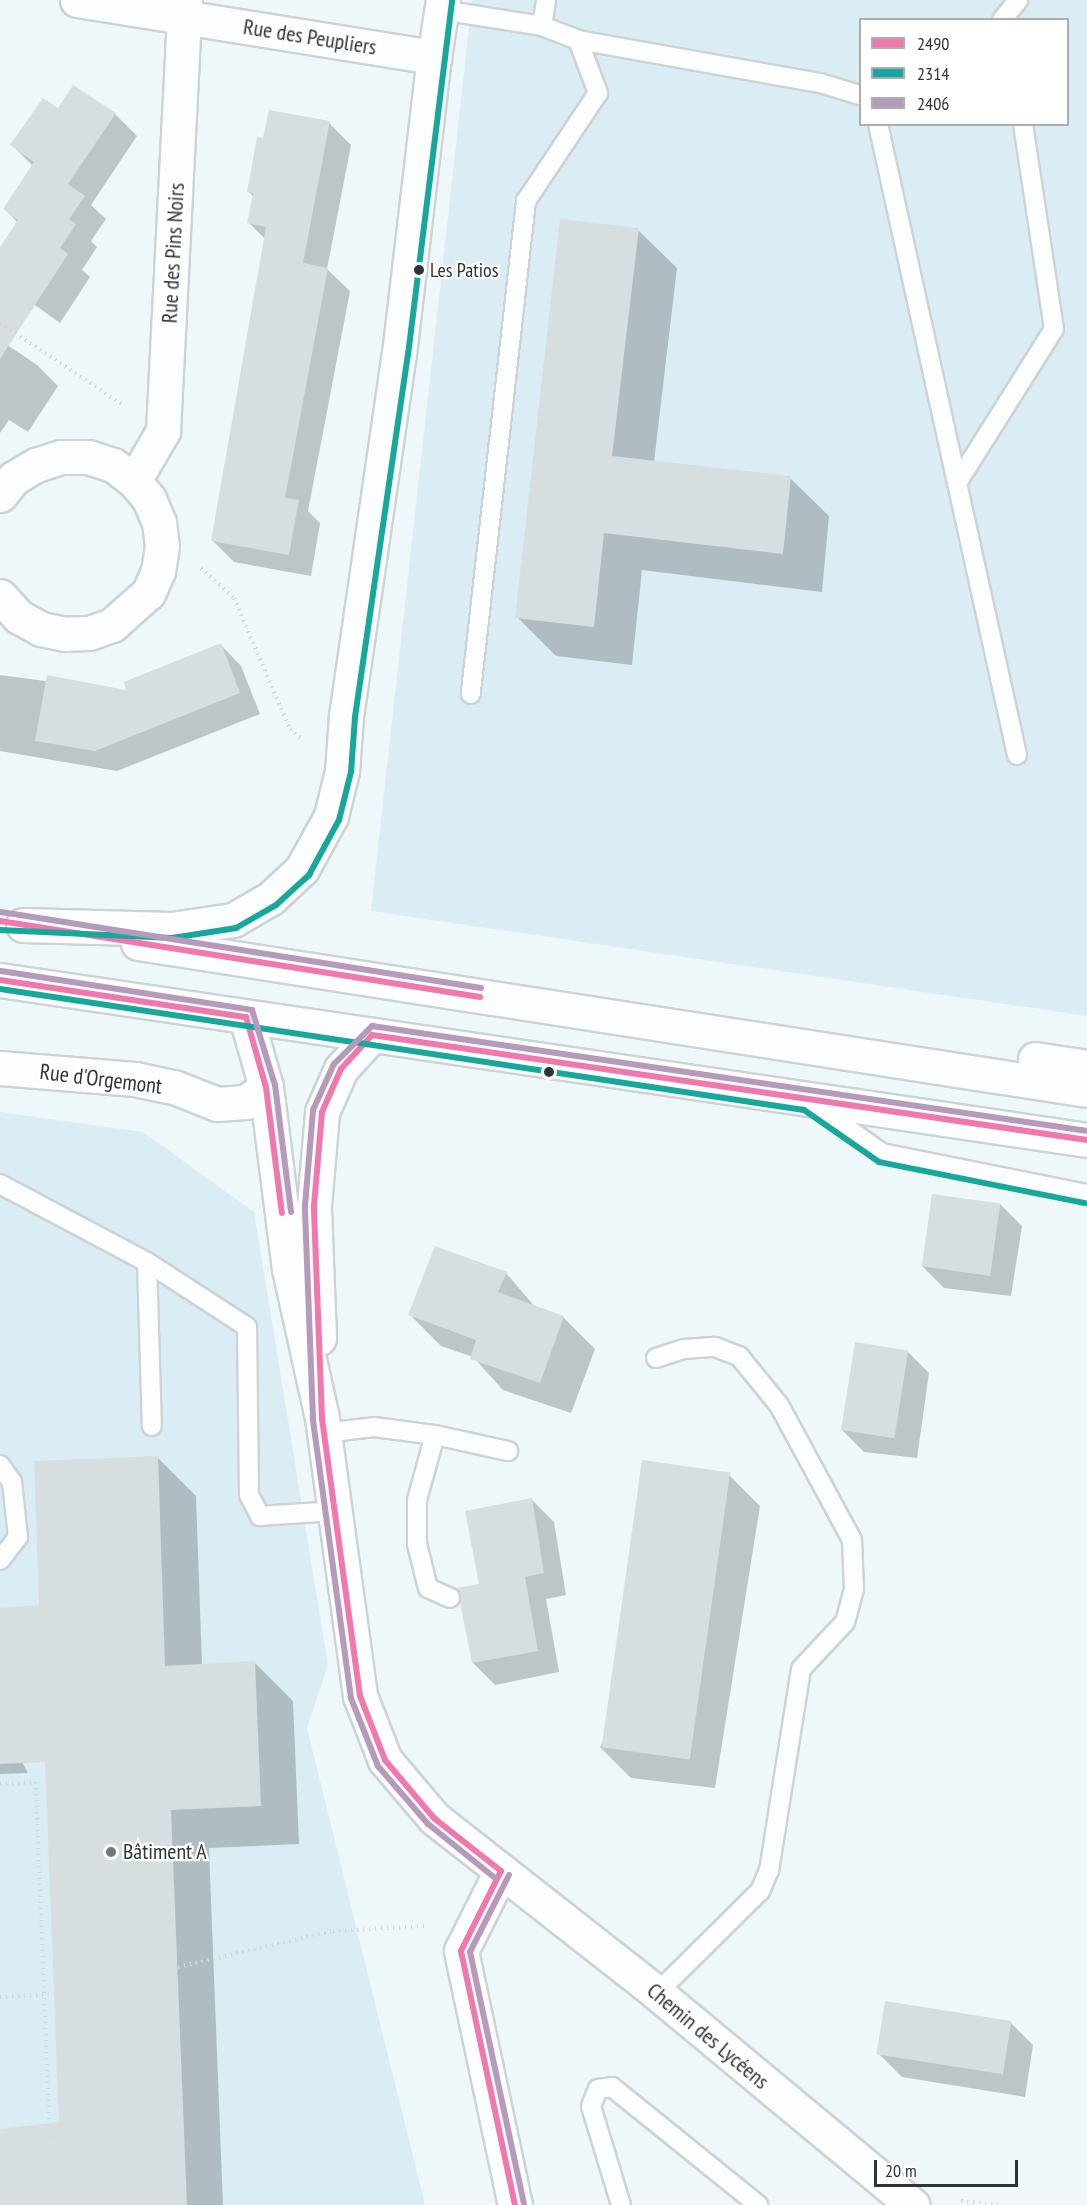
<!DOCTYPE html>
<meta charset="utf-8">
<style>
body{margin:0}
#map{position:relative;width:1087px;height:2205px;overflow:hidden;background:#eef7fa;font-family:"PT Sans Narrow",sans-serif}
div>[style]{position:absolute}
[style*='--x']{left:calc(var(--x)*1px);top:calc(var(--y)*1px);width:calc(var(--w)*1px);rotate:calc(var(--a)*1deg)}
.built>*{inset:0;background:#dbedf4}
.shadow>*{inset:0;background:#0003}
.building>*{inset:0;background:#d7dee0;transform-origin:0 0}
.path>*{height:4px;margin-top:-2px;transform-origin:0;background:repeating-linear-gradient(90deg,#d3d7d8 0 1.5px,transparent 0 6px)}
.roads{filter:drop-shadow(2px 0 #ccd3d6) drop-shadow(-2px 0 #ccd3d6) drop-shadow(0 2px #ccd3d6) drop-shadow(0 -2px #ccd3d6)}
.service>*{height:18px;margin:-9px;padding:0 9px;transform-origin:9px;border-radius:9px;background:#fcfefe}
.minor>*{height:33px;margin:-16.5px;padding:0 16.5px;transform-origin:16.5px;border-radius:16.5px;background:#fcfefe}
.primary>*{height:33px;margin:-16.5px;padding:0 16.5px;transform-origin:16.5px;border-radius:16.5px;background:#fcfefe}
.bus-1>*{height:6px;margin:-3px;padding:0 3px;transform-origin:3px;border-radius:3px;background:#f178ae}
.bus-2>*{height:6px;margin:-3px;padding:0 3px;transform-origin:3px;border-radius:3px;background:#17a79c}
.bus-3>*{height:6px;margin:-3px;padding:0 3px;transform-origin:3px;border-radius:3px;background:#b69abb}
.dots>*{width:16px;height:16px;translate:-50% -50%;box-sizing:border-box;border:3px solid #fff;border-radius:50%}
span{translate:-50% -50%;white-space:nowrap;text-align:center;line-height:1.15;-webkit-text-stroke:4.5px #fff;paint-order:stroke}
.bus-label{font-size:20px;color:#2d3437}
.left{translate:0 -50%;text-align:left}
.street-label{font-size:22px;color:#2d3437}
.poi-label{font-size:22px;color:#2d3437}
.legend{position:absolute;left:859px;top:18px;width:210px;height:108px;box-sizing:border-box;background:#fff;border:2px solid #abaeaf;margin:0;padding:8px 10px;list-style:none;font-size:18px;color:#2d3437}
.legend li{display:flex;align-items:center;gap:12px;height:30px}
.legend b{width:30px;border:2px solid #abaeaf}
.scale{position:absolute;left:874px;top:2160px;width:144px;height:27px;box-sizing:border-box;border:3px solid #2d3437;border-top:0;padding-left:8px;font-size:18px;line-height:21px;white-space:nowrap;color:#2d3437;-webkit-text-stroke:4px #fff;paint-order:stroke}
</style>
<div id="map">
<div class="built">
<div style="clip-path:polygon(evenodd,472px 0,1087px 0,1087px 1016px,371px 911px,472px 0,860px 20px,1068px 20px,1068px 124px,860px 124px,860px 20px)"></div>
<div style="clip-path:polygon(0 1112px,143px 1132px,254px 1212px,328px 1665px,307px 1728px,425px 2205px,0 2205px)"></div>
</div>
<div class="shadow">
<div style="clip-path:polygon(58px 111px,115px 114px,137px 136px,91px 205px,106px 219px,91px 241px,97px 247px,82px 270px,90px 277px,60px 323px,0 280px,0 250px,18px 223px,5px 209px,33px 166px,12px 145px)"></div>
<div style="clip-path:polygon(329px 123px,351px 145px,327px 269px,350px 291px,308px 511px,320px 523px,311px 576px,234px 562px,212px 540px,265px 239px,249px 223px,254px 197px,248px 191px,265px 140px)"></div>
<div style="clip-path:polygon(638px 230px,677px 268px,654px 462px,790px 478px,829px 516px,822px 592px,642px 570px,632px 665px,556px 656px,517px 617px)"></div>
<div style="clip-path:polygon(0 340px,37px 365px,58px 386px,28px 432px,9px 420px,0 433px)"></div>
<div style="clip-path:polygon(221px 645px,241px 666px,260px 714px,117px 771px,0 751px,0 675px,128px 692px)"></div>
<div style="clip-path:polygon(1000px 1204px,1022px 1226px,1011px 1296px,944px 1288px,922px 1266px)"></div>
<div style="clip-path:polygon(506px 1273px,536px 1308px,563px 1317px,595px 1349px,571px 1413px,503px 1390px,473px 1357px,441px 1346px,410px 1315px)"></div>
<div style="clip-path:polygon(907px 1351px,929px 1373px,917px 1458px,864px 1452px,842px 1430px)"></div>
<div style="clip-path:polygon(158px 1458px,196px 1496px,202px 1665px,254px 1662px,293px 1701px,299px 1844px,209px 1848px,223px 2205px,0 2205px,0 2130px,60px 2124px)"></div>
<div style="clip-path:polygon(729px 1475px,760px 1506px,715px 1788px,631px 1778px,600px 1747px)"></div>
<div style="clip-path:polygon(532px 1500px,554px 1522px,566px 1595px,546px 1599px,559px 1672px,495px 1685px,473px 1663px,480px 1586px)"></div>
<div style="clip-path:polygon(0 1720px,28px 1773px,0 1774px)"></div>
<div style="clip-path:polygon(1011px 2023px,1033px 2045px,1025px 2097px,902px 2077px,880px 2055px)"></div>
</div>
<div class="building">
<div style="clip-path:polygon(73px 85px,116px 113px,68px 184px,85px 196px,69px 219px,76px 224px,60px 248px,68px 254px,0 359px,0 247px,18px 220px,3px 209px,34px 162px,10px 145px,43px 98px,58px 108px)"></div>
<div style="clip-path:polygon(269px 110px,330px 121px,303px 263px,328px 268px,285px 498px,299px 500px,289px 555px,211px 541px,266px 227px,247px 223px,253px 193px,247px 192px,257px 137px,263px 138px)"></div>
<div style="clip-path:polygon(560px 219px,639px 228px,612px 456px,791px 476px,783px 554px,604px 533px,594px 627px,515px 618px)"></div>
<div style="clip-path:polygon(221px 643px,240px 693px,95px 751px,35px 741px,47px 675px,126px 690px,124px 682px)"></div>
<div style="left:932px;top:1194px;width:69px;height:73px;rotate:8deg"></div>
<div style="clip-path:polygon(435px 1246px,507px 1272px,498px 1292px,564px 1316px,540px 1383px,470px 1359px,476px 1340px,408px 1315px)"></div>
<div style="left:855px;top:1342px;width:54px;height:89px;rotate:9deg"></div>
<div style="clip-path:polygon(158px 1456px,165px 1666px,255px 1661px,261px 1806px,171px 1810px,187px 2205px,0 2205px,0 2129px,59px 2122px,45px 1762px,0 1764px,0 1608px,39px 1605px,34px 1461px)"></div>
<div style="left:642px;top:1460px;width:89px;height:290px;rotate:8deg"></div>
<div style="clip-path:polygon(532px 1498px,544px 1573px,525px 1577px,538px 1651px,472px 1663px,457px 1588px,479px 1584px,465px 1511px)"></div>
<div style="left:885px;top:2001px;width:128px;height:54px;rotate:9deg"></div>
</div>
<div class="path">
<div style="--x:0;--y:323;--w:146;--a:33.6"></div>
<div style="--x:201;--y:568;--w:45;--a:42.3"></div>
<div style="--x:234;--y:598;--w:142;--a:66.9"></div>
<div style="--x:290;--y:729;--w:16;--a:40"></div>
<div style="--x:0;--y:1784;--w:36;--a:-3"></div>
<div style="--x:36;--y:1782;--w:359;--a:87.8"></div>
<div style="--x:178;--y:1967;--w:159;--a:-13.1"></div>
<div style="--x:333;--y:1931;--w:92;--a:-3.1"></div>
<div style="--x:0;--y:1997;--w:54;--a:-3.2"></div>
<div style="--x:961;--y:2201;--w:39;--a:6"></div>
</div>
<div class="roads">
<div class="service">
<div style="--x:441;--y:10;--w:102;--a:9"></div>
<div style="--x:542;--y:26;--w:39;--a:21"></div>
<div style="--x:578;--y:40;--w:57;--a:69.3"></div>
<div style="--x:598;--y:93;--w:130;--a:123.7"></div>
<div style="--x:526;--y:201;--w:496;--a:96.4"></div>
<div style="--x:1002;--y:20;--w:26;--a:-51"></div>
<div style="--x:542;--y:26;--w:26;--a:-81"></div>
<div style="--x:578;--y:40;--w:246;--a:10.1"></div>
<div style="--x:820;--y:83;--w:42;--a:16.7"></div>
<div style="--x:878;--y:124;--w:646;--a:77.58"></div>
<div style="--x:957;--y:483;--w:182;--a:-57.8"></div>
<div style="--x:1054;--y:329;--w:207;--a:-98.6"></div>
<div style="--x:814;--y:1105;--w:83;--a:35.2"></div>
<div style="--x:882;--y:1153;--w:209;--a:11.3"></div>
<div style="--x:0;--y:1184;--w:166;--a:28"></div>
<div style="--x:147;--y:1262;--w:119;--a:33"></div>
<div style="--x:247;--y:1327;--w:168;--a:89.3"></div>
<div style="--x:249;--y:1495;--w:24;--a:62"></div>
<div style="--x:260;--y:1516;--w:76;--a:-3.8"></div>
<div style="--x:147;--y:1262;--w:164;--a:88.3"></div>
<div style="--x:656;--y:1358;--w:29;--a:-18"></div>
<div style="--x:684;--y:1349;--w:31;--a:-4"></div>
<div style="--x:715;--y:1347;--w:26;--a:21"></div>
<div style="--x:739;--y:1356;--w:63;--a:50.8"></div>
<div style="--x:779;--y:1405;--w:153;--a:61.6"></div>
<div style="--x:852;--y:1540;--w:49;--a:87.7"></div>
<div style="--x:854;--y:1589;--w:34;--a:105"></div>
<div style="--x:845;--y:1622;--w:64;--a:133.1"></div>
<div style="--x:801;--y:1669;--w:204;--a:99"></div>
<div style="--x:769;--y:1870;--w:23;--a:113"></div>
<div style="--x:760;--y:1891;--w:145;--a:135.3"></div>
<div style="--x:324;--y:1433;--w:50;--a:-6.8"></div>
<div style="--x:374;--y:1427;--w:62;--a:7.5"></div>
<div style="--x:435;--y:1435;--w:75;--a:12.4"></div>
<div style="--x:435;--y:1435;--w:67;--a:105.5"></div>
<div style="--x:417;--y:1500;--w:44;--a:90"></div>
<div style="--x:417;--y:1544;--w:45;--a:76"></div>
<div style="--x:428;--y:1588;--w:24;--a:24"></div>
<div style="--x:0;--y:1465;--w:21;--a:55"></div>
<div style="--x:12;--y:1482;--w:55;--a:83.8"></div>
<div style="--x:18;--y:1537;--w:29;--a:128"></div>
<div style="--x:621;--y:2205;--w:103;--a:-106.9"></div>
<div style="--x:591;--y:2106;--w:18;--a:-68"></div>
<div style="--x:598;--y:2089;--w:14;--a:-8"></div>
<div style="--x:612;--y:2087;--w:188;--a:38.9"></div>
</div>
<div class="minor">
<div style="--x:77;--y:0;--w:362;--a:9.1"></div>
<div style="--x:434;--y:57;--w:58;--a:-81"></div>
<div style="--x:134;--y:481;--w:58;--a:-59.9"></div>
<div style="--x:163;--y:431;--w:432;--a:-87.1"></div>
<div style="--x:0;--y:495;--w:22;--a:-51"></div>
<div style="--x:14;--y:478;--w:26;--a:-31"></div>
<div style="--x:36;--y:465;--w:26;--a:-18"></div>
<div style="--x:61;--y:457;--w:27;--a:0"></div>
<div style="--x:88;--y:457;--w:26;--a:18"></div>
<div style="--x:113;--y:465;--w:26;--a:37"></div>
<div style="--x:134;--y:481;--w:23;--a:50"></div>
<div style="--x:149;--y:499;--w:25;--a:67"></div>
<div style="--x:159;--y:522;--w:24;--a:83"></div>
<div style="--x:162;--y:546;--w:25;--a:99"></div>
<div style="--x:158;--y:571;--w:24;--a:114"></div>
<div style="--x:148;--y:593;--w:48;--a:138.4"></div>
<div style="--x:112;--y:625;--w:24;--a:161"></div>
<div style="--x:89;--y:633;--w:24;--a:178"></div>
<div style="--x:65;--y:634;--w:25;--a:-168"></div>
<div style="--x:41;--y:629;--w:25;--a:-151"></div>
<div style="--x:19;--y:617;--w:28;--a:-132"></div>
<div style="--x:246;--y:1017;--w:73;--a:74.1"></div>
<div style="--x:266;--y:1087;--w:183;--a:82.8"></div>
<div style="--x:289;--y:1269;--w:153;--a:77.5"></div>
<div style="--x:322;--y:1418;--w:281;--a:82.2"></div>
<div style="--x:360;--y:1696;--w:69;--a:68.7"></div>
<div style="--x:385;--y:1760;--w:76;--a:49.8"></div>
<div style="--x:434;--y:1818;--w:283;--a:38.1"></div>
<div style="--x:657;--y:1993;--w:332;--a:39.7"></div>
<div style="--x:0;--y:1068;--w:135;--a:4.7"></div>
<div style="--x:135;--y:1079;--w:40;--a:12"></div>
<div style="--x:174;--y:1087;--w:46;--a:21.6"></div>
<div style="--x:217;--y:1104;--w:29;--a:-4"></div>
<div style="--x:246;--y:1102;--w:25;--a:-37"></div>
<div style="--x:319;--y:1338;--w:132;--a:-92.2"></div>
<div style="--x:314;--y:1206;--w:94;--a:-85.1"></div>
<div style="--x:322;--y:1112;--w:47;--a:-66.2"></div>
<div style="--x:341;--y:1069;--w:46;--a:-47.6"></div>
<div style="--x:501;--y:1871;--w:89;--a:116.6"></div>
<div style="--x:461;--y:1951;--w:260;--a:78"></div>
</div>
<div class="primary">
<div style="--x:23;--y:925;--w:149;--a:1.5"></div>
<div style="--x:172;--y:929;--w:62;--a:-8.4"></div>
<div style="--x:233;--y:920;--w:44;--a:-30.1"></div>
<div style="--x:271;--y:898;--w:42;--a:-43.1"></div>
<div style="--x:302;--y:869;--w:60;--a:-61.3"></div>
<div style="--x:331;--y:816;--w:46;--a:-76.3"></div>
<div style="--x:342;--y:771;--w:55;--a:-85.8"></div>
<div style="--x:346;--y:716;--w:366;--a:-81.7"></div>
<div style="--x:399;--y:354;--w:299;--a:-83.3"></div>
<div style="--x:138;--y:943;--w:960;--a:8.81"></div>
<div style="--x:0;--y:980;--w:1099;--a:8.37"></div>
<div style="--x:1035;--y:1059;--w:53;--a:8.7"></div>
</div>
</div>
<div class="bus-1">
<div style="--x:0;--y:921;--w:486;--a:9"></div>
<div style="--x:0;--y:980;--w:249;--a:8.6"></div>
<div style="--x:246;--y:1017;--w:73;--a:74.1"></div>
<div style="--x:266;--y:1087;--w:127;--a:82.8"></div>
<div style="--x:501;--y:1871;--w:85;--a:-141.7"></div>
<div style="--x:434;--y:1818;--w:76;--a:-130.2"></div>
<div style="--x:385;--y:1760;--w:69;--a:-111.3"></div>
<div style="--x:360;--y:1696;--w:281;--a:-97.8"></div>
<div style="--x:322;--y:1418;--w:212;--a:-92.2"></div>
<div style="--x:314;--y:1206;--w:94;--a:-85.1"></div>
<div style="--x:322;--y:1112;--w:47;--a:-66.2"></div>
<div style="--x:341;--y:1069;--w:46;--a:-47.6"></div>
<div style="--x:372;--y:1035;--w:723;--a:8.35"></div>
<div style="--x:501;--y:1871;--w:89;--a:116.6"></div>
<div style="--x:461;--y:1951;--w:260;--a:78"></div>
</div>
<div class="bus-2">
<div style="--x:0;--y:930;--w:172;--a:2.7"></div>
<div style="--x:172;--y:938;--w:65;--a:-8.9"></div>
<div style="--x:236;--y:928;--w:46;--a:-29.9"></div>
<div style="--x:276;--y:905;--w:45;--a:-42.3"></div>
<div style="--x:309;--y:875;--w:63;--a:-61.4"></div>
<div style="--x:339;--y:820;--w:49;--a:-76"></div>
<div style="--x:351;--y:772;--w:55;--a:-85.8"></div>
<div style="--x:355;--y:717;--w:366;--a:-81.7"></div>
<div style="--x:408;--y:355;--w:357;--a:-82.9"></div>
<div style="--x:0;--y:989;--w:813;--a:8.56"></div>
<div style="--x:804;--y:1110;--w:91;--a:34.7"></div>
<div style="--x:879;--y:1162;--w:210;--a:11.3"></div>
</div>
<div class="bus-3">
<div style="--x:1;--y:912;--w:486;--a:9"></div>
<div style="--x:1;--y:971;--w:254;--a:8.8"></div>
<div style="--x:252;--y:1010;--w:78;--a:73"></div>
<div style="--x:275;--y:1085;--w:128;--a:82.8"></div>
<div style="--x:509;--y:1875;--w:86;--a:116.9"></div>
<div style="--x:470;--y:1952;--w:257;--a:77.9"></div>
<div style="--x:495;--y:1878;--w:86;--a:-141.1"></div>
<div style="--x:428;--y:1824;--w:77;--a:-130.8"></div>
<div style="--x:378;--y:1766;--w:73;--a:-111.7"></div>
<div style="--x:351;--y:1698;--w:282;--a:-97.8"></div>
<div style="--x:313;--y:1419;--w:213;--a:-92.2"></div>
<div style="--x:305;--y:1206;--w:96;--a:-85.2"></div>
<div style="--x:313;--y:1110;--w:51;--a:-65.5"></div>
<div style="--x:334;--y:1064;--w:54;--a:-45"></div>
<div style="--x:372;--y:1026;--w:723;--a:8.35"></div>
</div>
<div class="dots">
<div style="left:419px;top:270px;background:#2d3437"></div>
<div style="left:549px;top:1072px;background:#2d3437"></div>
<div style="left:111px;top:1852px;background:#71787b"></div>
</div>
<div class="bus-label">
<span class="left" style="left:430px;top:270px">Les Patios</span>
</div>
<div class="street-label">
<span style="left:310px;top:37px;rotate:9deg">Rue des Peupliers</span>
<span style="left:173px;top:253px;rotate:-87deg">Rue des Pins Noirs</span>
<span style="left:101px;top:1079px;rotate:7deg">Rue d'Orgemont</span>
<span style="left:708px;top:2036px;rotate:40deg">Chemin des Lycéens</span>
</div>
<div class="poi-label">
<span class="left" style="left:123px;top:1852px">Bâtiment A</span>
</div>
<ul class="legend">
<li><b style="height:8px;background:#f178ae"></b>2490</li>
<li><b style="height:8px;background:#17a79c"></b>2314</li>
<li><b style="height:8px;background:#b69abb"></b>2406</li>
</ul>
<div class="scale">20 m</div>
</div>
